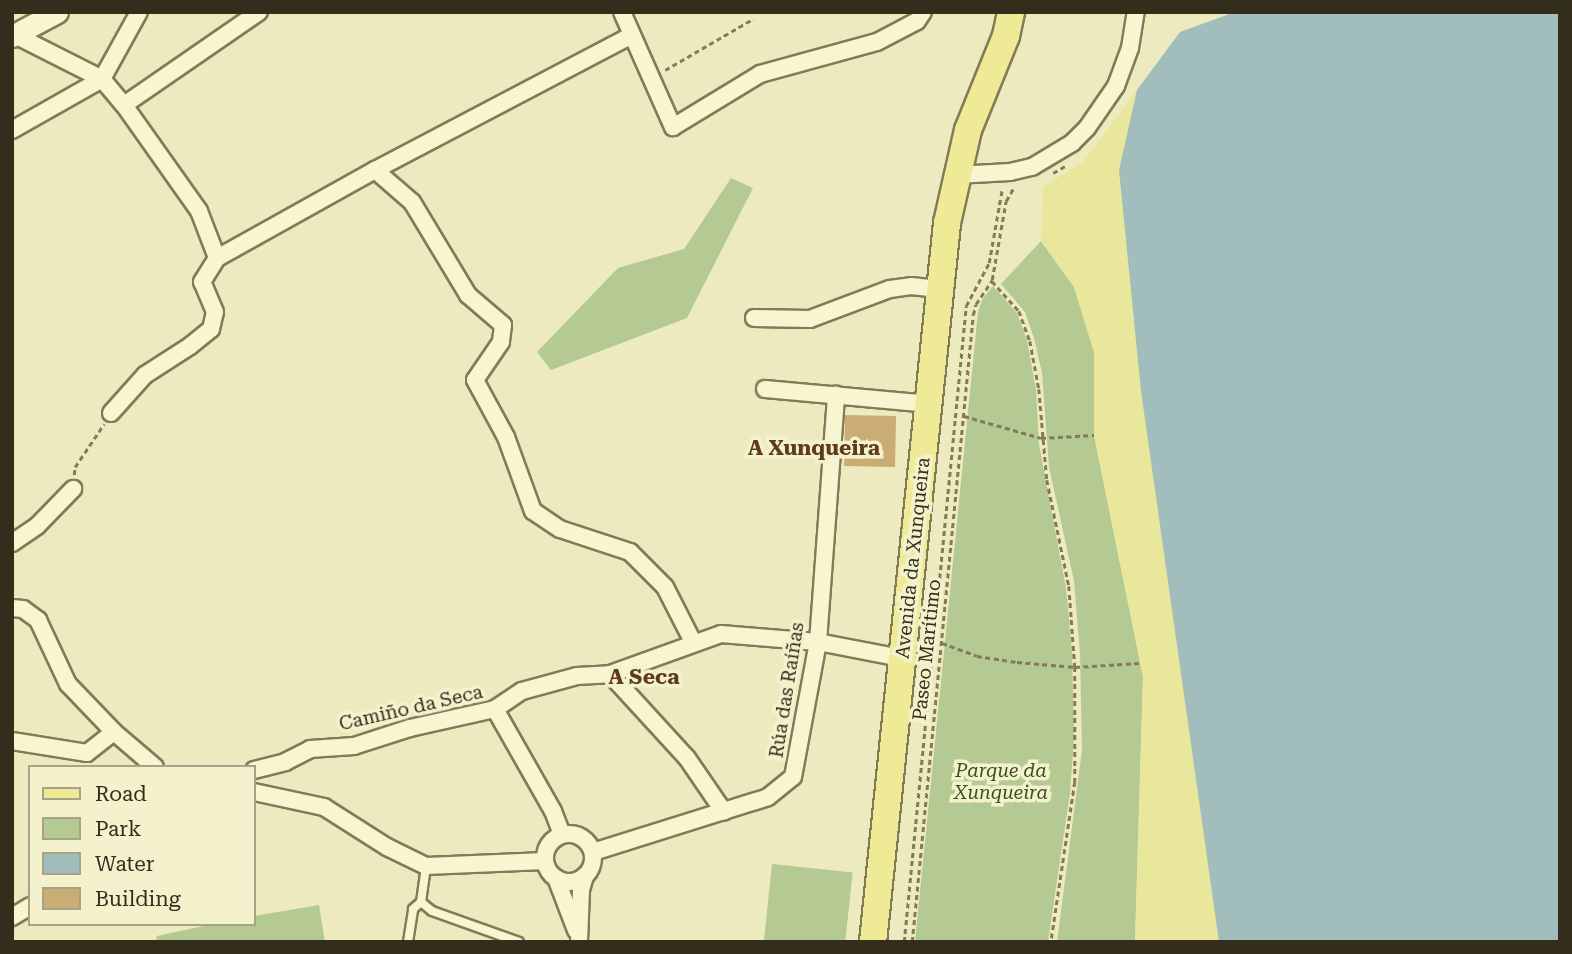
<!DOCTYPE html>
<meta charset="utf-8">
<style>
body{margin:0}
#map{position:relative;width:1572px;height:954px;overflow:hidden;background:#eceabe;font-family:"Roboto Serif",serif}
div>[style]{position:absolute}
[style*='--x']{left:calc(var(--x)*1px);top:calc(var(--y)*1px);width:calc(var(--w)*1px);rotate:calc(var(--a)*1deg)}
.green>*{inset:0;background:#b5c993;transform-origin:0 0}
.sand>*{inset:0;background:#e8e79b}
.water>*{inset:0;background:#a1bebc}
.building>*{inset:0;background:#c9ad74;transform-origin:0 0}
.path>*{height:2.5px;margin-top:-1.25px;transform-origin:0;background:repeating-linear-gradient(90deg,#837a57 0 5px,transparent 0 8.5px)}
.roads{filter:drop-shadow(2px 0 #837a57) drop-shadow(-2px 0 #837a57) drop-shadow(0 2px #837a57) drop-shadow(0 -2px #837a57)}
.service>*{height:8px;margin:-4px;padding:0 4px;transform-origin:4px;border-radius:4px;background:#f7f6d0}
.minor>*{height:16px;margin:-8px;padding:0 8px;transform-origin:8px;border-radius:8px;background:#f7f6d0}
.minor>.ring{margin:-8px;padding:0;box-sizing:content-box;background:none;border:16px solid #f7f6d0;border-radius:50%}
.tertiary>*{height:21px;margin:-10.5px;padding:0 10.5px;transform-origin:10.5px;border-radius:10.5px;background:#f7f6d0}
.primary>*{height:26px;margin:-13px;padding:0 13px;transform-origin:13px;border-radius:13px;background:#efea95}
span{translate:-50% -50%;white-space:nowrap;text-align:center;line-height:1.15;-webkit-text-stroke:7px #f4f2cd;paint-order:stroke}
.street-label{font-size:19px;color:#332d1c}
.park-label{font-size:19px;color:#394f23;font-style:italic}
.neighbourhood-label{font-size:21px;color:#5e3b1c;font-weight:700}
.frame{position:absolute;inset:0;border:14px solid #332d1c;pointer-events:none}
.legend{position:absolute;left:28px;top:765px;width:228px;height:161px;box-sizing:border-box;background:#f4f2cd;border:2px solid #a7a386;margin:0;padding:9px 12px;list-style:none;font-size:21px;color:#332d1c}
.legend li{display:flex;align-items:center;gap:14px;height:35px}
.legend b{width:35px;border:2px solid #a7a386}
</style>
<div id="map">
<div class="green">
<div style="clip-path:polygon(731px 178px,753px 188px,687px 318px,551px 370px,537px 352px,618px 268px,684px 249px)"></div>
<div style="clip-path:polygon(1041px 241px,1074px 287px,1094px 352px,1094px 435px,1143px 677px,1135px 942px,1057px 942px,1082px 750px,1080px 654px,1074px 581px,1049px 467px,1042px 373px,1034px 338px,1025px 312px,1001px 284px)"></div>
<div style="clip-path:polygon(993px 286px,1017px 313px,1027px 340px,1036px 390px,1039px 444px,1066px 588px,1072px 651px,1074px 737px,1070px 793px,1048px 942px,915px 942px,978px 312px,982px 300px)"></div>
<div style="left:772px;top:864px;width:81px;height:78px;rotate:6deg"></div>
<div style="clip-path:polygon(319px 905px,325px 942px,156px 942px,157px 936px,213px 924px,254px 924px,254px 916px)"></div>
</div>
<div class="sand">
<div style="clip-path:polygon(1137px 90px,1174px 358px,1262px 942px,1135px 942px,1143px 677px,1094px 435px,1094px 352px,1074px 287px,1041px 241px,1043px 187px,1084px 161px)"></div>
</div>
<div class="water">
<div style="clip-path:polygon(1235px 12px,1560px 12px,1560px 942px,1219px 942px,1141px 391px,1119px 170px,1137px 90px,1180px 32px)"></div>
</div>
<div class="building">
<div style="left:845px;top:415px;width:51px;height:51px;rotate:1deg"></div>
</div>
<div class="path">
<div style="--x:665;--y:70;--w:102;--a:-30.1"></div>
<div style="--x:1053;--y:173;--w:14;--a:-30"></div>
<div style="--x:992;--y:281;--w:40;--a:48"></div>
<div style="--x:1019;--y:311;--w:32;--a:70"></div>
<div style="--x:1030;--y:341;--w:49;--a:79.4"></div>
<div style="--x:1039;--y:389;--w:91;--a:85"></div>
<div style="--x:1047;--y:480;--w:108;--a:78.3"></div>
<div style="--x:1069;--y:586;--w:81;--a:85.8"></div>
<div style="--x:1075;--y:667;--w:115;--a:90"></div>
<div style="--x:1075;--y:782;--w:162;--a:98.5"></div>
<div style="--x:964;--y:416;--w:80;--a:15.9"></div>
<div style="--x:1041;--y:438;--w:53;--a:-3.2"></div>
<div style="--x:74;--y:475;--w:8;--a:-83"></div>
<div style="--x:75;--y:467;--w:52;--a:-56"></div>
<div style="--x:924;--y:641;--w:18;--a:6"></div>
<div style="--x:942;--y:643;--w:37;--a:20"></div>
<div style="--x:977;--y:656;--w:40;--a:8.5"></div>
<div style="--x:1017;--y:662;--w:58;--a:4.9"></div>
<div style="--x:1075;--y:667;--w:64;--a:-3.6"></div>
<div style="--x:904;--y:942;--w:639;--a:-84.43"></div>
<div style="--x:966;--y:306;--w:49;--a:-61.9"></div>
<div style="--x:989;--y:263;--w:75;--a:-80"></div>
<div style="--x:912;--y:942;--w:630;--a:-84.44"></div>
<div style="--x:973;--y:315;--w:11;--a:-75"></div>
<div style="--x:976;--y:304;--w:29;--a:-56"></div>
<div style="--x:992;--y:280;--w:80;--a:-80"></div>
<div style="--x:1006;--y:201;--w:16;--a:-60"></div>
</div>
<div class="roads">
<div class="service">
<div style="--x:421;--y:902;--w:14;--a:39"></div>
<div style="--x:432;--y:911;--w:92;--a:19.6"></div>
<div style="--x:408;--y:942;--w:33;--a:-81"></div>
<div style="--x:413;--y:909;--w:11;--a:-41"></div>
<div style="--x:421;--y:902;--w:36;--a:-82"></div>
</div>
<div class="minor">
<div style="--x:139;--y:12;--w:77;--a:118.9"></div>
<div style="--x:102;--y:79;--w:34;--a:50"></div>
<div style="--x:124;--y:105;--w:164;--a:-34.6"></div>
<div style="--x:622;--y:12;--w:126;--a:66.1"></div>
<div style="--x:673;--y:127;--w:102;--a:-31.3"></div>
<div style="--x:760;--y:74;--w:121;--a:-15.3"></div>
<div style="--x:877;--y:42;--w:45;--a:-27.7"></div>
<div style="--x:917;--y:21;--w:11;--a:-56"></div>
<div style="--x:15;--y:35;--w:97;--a:26.8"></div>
<div style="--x:124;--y:105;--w:130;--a:54.7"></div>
<div style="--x:199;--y:211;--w:50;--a:69"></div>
<div style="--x:12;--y:130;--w:103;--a:-29.5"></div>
<div style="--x:375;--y:170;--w:49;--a:40.9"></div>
<div style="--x:412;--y:202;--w:109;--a:58.9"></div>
<div style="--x:468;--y:295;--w:46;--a:40.6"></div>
<div style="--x:503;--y:325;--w:17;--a:97"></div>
<div style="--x:501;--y:342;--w:46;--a:124.4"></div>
<div style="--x:475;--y:380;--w:65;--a:61.5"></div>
<div style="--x:506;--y:437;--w:79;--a:70"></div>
<div style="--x:533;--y:511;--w:32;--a:34"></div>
<div style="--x:560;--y:529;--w:74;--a:18.2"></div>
<div style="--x:630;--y:552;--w:49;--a:45"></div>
<div style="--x:665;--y:587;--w:62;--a:63"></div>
<div style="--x:956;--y:175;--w:54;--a:-3.2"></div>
<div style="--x:1010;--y:172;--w:23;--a:-13"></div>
<div style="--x:1032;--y:167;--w:47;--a:-31"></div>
<div style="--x:1072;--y:143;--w:21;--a:-45"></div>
<div style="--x:1087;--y:128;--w:51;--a:-55.4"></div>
<div style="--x:1116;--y:86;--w:40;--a:-69.8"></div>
<div style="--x:1130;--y:48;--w:36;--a:-81"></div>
<div style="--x:754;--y:318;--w:56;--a:1"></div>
<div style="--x:810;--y:319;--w:85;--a:-20.6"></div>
<div style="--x:890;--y:289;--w:21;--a:-8"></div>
<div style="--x:911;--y:286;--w:28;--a:6"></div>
<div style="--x:765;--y:389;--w:166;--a:5.2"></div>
<div style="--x:111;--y:413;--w:51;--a:-48.2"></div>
<div style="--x:145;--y:375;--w:54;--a:-32.8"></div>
<div style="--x:190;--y:346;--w:27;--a:-39"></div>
<div style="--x:211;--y:329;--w:17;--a:-77"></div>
<div style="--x:215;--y:312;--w:33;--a:-113"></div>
<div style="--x:202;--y:282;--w:28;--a:-58"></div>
<div style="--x:217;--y:258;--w:181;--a:-29.1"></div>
<div style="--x:375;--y:170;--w:290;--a:-27.7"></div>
<div style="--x:12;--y:543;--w:30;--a:-34"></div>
<div style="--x:37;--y:526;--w:52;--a:-45.8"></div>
<div style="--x:12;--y:608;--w:11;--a:5"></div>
<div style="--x:23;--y:609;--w:19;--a:36"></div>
<div style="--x:38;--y:620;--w:71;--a:64.9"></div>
<div style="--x:68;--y:684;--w:66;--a:46.2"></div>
<div style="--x:114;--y:732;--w:54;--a:40.5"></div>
<div style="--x:610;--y:674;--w:114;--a:47.5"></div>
<div style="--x:687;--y:758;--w:65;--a:55.6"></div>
<div style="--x:495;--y:709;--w:117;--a:60.4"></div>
<div style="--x:553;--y:811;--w:25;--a:69"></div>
<div style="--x:12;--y:741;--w:76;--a:9.1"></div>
<div style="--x:87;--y:753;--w:34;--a:-38"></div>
<div style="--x:254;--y:770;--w:32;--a:-14"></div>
<div style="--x:285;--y:762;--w:28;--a:-27"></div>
<div style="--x:310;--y:749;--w:44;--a:-3.9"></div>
<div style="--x:354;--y:746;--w:59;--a:-17.8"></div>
<div style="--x:410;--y:728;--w:87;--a:-12.6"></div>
<div style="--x:495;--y:709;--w:32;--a:-34"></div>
<div style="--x:522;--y:691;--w:57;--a:-15.3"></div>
<div style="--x:577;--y:676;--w:33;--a:-3"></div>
<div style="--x:610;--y:674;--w:118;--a:-19.8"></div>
<div style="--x:721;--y:634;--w:97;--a:4.7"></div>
<div style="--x:818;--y:642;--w:85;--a:10.9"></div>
<div style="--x:254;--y:792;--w:72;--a:12.1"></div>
<div style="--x:324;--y:807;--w:75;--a:32.4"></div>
<div style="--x:387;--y:847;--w:43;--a:26"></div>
<div style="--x:426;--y:866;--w:119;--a:-2.4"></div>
<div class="ring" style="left:545px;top:834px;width:32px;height:32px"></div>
<div style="--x:593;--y:852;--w:183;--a:-17.4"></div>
<div style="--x:768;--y:797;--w:32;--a:-39"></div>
<div style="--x:793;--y:777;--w:137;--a:-79.5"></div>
<div style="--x:818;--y:642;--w:248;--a:-85.8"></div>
<div style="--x:556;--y:878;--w:56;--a:69"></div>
<div style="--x:12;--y:917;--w:21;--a:-31"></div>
<div style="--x:579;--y:942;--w:52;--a:-87.8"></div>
<div style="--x:581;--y:890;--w:15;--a:-74"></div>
</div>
<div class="tertiary">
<div style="--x:12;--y:36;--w:51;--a:-28.1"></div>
</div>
<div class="primary">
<div style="--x:873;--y:942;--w:723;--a:-84.12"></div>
<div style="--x:947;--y:223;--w:95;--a:-77.3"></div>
<div style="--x:968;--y:130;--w:101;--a:-68"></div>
<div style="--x:1006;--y:36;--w:25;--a:-78"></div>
</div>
</div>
<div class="street-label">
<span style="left:913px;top:558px;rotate:-84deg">Avenida da Xunqueira</span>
<span style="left:927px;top:650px;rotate:-84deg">Paseo Marítimo</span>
<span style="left:787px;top:690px;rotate:-81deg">Rúa das Raíñas</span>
<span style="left:411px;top:708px;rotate:-13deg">Camiño da Seca</span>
</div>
<div class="park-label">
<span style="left:1001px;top:782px">Parque da<br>Xunqueira</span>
</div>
<div class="neighbourhood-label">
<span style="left:814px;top:448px">A Xunqueira</span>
<span style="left:644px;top:677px">A Seca</span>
</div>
<div class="frame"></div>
<ul class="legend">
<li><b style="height:9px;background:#efea95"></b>Road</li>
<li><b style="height:19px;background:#b5c993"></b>Park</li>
<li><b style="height:19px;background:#a1bebc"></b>Water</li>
<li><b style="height:19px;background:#c9ad74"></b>Building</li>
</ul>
</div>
